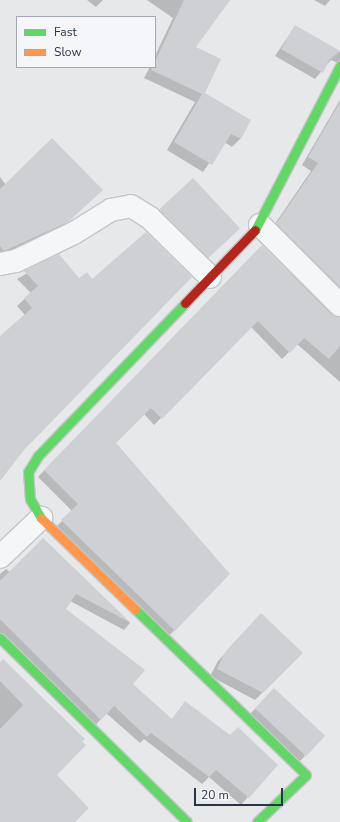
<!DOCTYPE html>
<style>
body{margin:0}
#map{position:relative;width:340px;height:822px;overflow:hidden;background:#e6e8ea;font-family:"Nunito Sans",sans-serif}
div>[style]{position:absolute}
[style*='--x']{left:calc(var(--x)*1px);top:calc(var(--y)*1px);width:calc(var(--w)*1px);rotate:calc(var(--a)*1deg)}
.shadow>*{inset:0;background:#0003;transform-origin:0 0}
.building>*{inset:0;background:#ced0d3;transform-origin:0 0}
.roads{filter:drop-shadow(1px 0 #c4c6c8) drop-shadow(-1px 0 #c4c6c8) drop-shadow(0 1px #c4c6c8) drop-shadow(0 -1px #c4c6c8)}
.street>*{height:22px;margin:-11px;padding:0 11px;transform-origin:11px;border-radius:11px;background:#f5f6f7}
.fast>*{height:9px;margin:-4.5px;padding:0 4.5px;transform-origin:4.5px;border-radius:4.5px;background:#63d668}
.slow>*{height:9px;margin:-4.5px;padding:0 4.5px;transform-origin:4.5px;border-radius:4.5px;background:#ff974d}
.jam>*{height:9px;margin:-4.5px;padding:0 4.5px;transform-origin:4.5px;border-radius:4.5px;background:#b3261e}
span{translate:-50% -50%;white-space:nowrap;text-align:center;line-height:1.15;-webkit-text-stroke:3.5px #f4f6f9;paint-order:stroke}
.legend{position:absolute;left:16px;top:16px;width:140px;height:52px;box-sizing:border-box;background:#f4f6f9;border:1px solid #a4a8b1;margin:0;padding:5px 7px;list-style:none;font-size:12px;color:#2b3445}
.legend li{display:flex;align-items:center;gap:8px;height:20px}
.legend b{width:20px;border:1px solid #a4a8b1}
.scale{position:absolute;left:194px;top:788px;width:89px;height:18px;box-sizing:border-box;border:2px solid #2b3445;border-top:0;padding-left:5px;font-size:12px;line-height:14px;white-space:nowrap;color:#2b3445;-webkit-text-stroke:3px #f4f6f9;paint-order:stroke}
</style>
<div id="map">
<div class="shadow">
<div style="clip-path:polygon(87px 0,103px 0,96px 7px)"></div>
<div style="clip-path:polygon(147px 0,230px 0,194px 48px,204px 94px,250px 120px,240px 139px,232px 147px,224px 142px,203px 172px,167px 150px,195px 102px,144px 78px,150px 67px,155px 67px,155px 56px,173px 18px)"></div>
<div style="clip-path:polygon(314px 0,330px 0,325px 6px)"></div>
<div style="clip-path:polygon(295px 26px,340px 52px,340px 64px,331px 60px,315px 79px,275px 56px)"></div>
<div style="clip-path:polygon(340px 100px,340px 288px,333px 295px,270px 231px,311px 171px,302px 165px)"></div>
<div style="clip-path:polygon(0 177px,6px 185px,94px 197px,59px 229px,0 256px)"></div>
<div style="left:193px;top:180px;width:66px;height:55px;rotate:46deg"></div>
<div style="clip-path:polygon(262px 246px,340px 321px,340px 382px,297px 344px,282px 359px,251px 327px,154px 425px,144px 414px,115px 443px,228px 574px,168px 637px,55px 528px,72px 511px,38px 477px)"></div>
<div style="clip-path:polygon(58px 256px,23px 449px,0 477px,0 338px,25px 315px,17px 306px,31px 293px,17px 279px)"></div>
<div style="clip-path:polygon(43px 539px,130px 623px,124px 630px,70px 601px,64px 610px,131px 685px,171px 720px,185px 703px,230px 737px,276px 765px,241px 805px,209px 777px,202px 784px,144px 739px,140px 743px,106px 713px,94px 727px,0 633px,0 574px,6px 569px,10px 572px)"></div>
<div style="clip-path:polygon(254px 622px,302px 653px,255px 700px,210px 676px,218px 661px)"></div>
<div style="clip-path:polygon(3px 660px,55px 775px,74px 822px,0 822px,0 663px)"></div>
<div style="clip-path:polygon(267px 697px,305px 756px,298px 763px,248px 716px)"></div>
</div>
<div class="building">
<div style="clip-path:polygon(184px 0,230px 0,196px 47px,221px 59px,205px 93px,251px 120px,241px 139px,231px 134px,212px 165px,174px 142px,202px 94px,151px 70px)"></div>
<div style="clip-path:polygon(295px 25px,340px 51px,329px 60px,323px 73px,281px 49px)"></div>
<div style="clip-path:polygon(340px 102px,340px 287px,276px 224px,318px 163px,308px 157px)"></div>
<div style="clip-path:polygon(52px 138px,103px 190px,68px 222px,4px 251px,0 246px,0 189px)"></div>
<div style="left:193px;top:178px;width:69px;height:46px;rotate:47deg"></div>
<div style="clip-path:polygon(146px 232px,192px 277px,24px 450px,0 481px,0 336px,32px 308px,24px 298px,38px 286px,24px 271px,59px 254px,79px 278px,87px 272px,92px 279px)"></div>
<div style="clip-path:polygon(262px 245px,331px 314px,340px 317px,340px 346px,329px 359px,304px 338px,290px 353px,258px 321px,162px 419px,151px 408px,116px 443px,230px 574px,175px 631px,61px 520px,78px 504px,44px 470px)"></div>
<div style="clip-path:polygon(43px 538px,131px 623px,76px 594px,66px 609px,145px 670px,133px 684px,172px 719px,185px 701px,230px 735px,238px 727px,278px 765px,249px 798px,216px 770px,209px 777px,151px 733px,147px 737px,114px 706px,101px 720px,0 619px,0 581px)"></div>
<div style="clip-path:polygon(261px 613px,303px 653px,263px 693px,217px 669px,225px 652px)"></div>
<div style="clip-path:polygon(3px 659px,85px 739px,82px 742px,86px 745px,57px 775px,89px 808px,75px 822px,0 822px,0 729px,23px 705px,0 681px,0 662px)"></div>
<div style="left:274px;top:688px;width:70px;height:28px;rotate:43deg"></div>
</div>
<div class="roads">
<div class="street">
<div style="--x:260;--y:225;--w:113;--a:45"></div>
<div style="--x:0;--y:264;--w:16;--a:-11"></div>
<div style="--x:16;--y:261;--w:64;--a:-25.8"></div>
<div style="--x:74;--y:233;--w:44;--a:-31.9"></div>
<div style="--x:111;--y:210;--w:20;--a:-11"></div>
<div style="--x:131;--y:206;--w:22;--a:32"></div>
<div style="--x:150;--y:218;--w:84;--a:44.5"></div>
<div style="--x:0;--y:557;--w:57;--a:-43.6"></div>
</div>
<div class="fast">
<div style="--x:255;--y:230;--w:185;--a:-62.6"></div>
<div style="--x:41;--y:518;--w:22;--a:-120"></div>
<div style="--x:30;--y:499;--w:27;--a:-94"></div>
<div style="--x:28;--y:472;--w:19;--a:-58"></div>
<div style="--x:38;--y:456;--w:212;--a:-46.1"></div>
<div style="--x:135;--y:609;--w:238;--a:44.1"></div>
<div style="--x:306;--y:775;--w:68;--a:136.2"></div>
<div style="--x:0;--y:638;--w:262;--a:44.5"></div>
</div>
<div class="slow">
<div style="--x:41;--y:518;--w:131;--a:44.1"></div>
</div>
<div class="jam">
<div style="--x:185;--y:303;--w:101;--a:-46.2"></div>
</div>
</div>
<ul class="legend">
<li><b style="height:5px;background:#63d668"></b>Fast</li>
<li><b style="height:5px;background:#ff974d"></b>Slow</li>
</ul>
<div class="scale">20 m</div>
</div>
